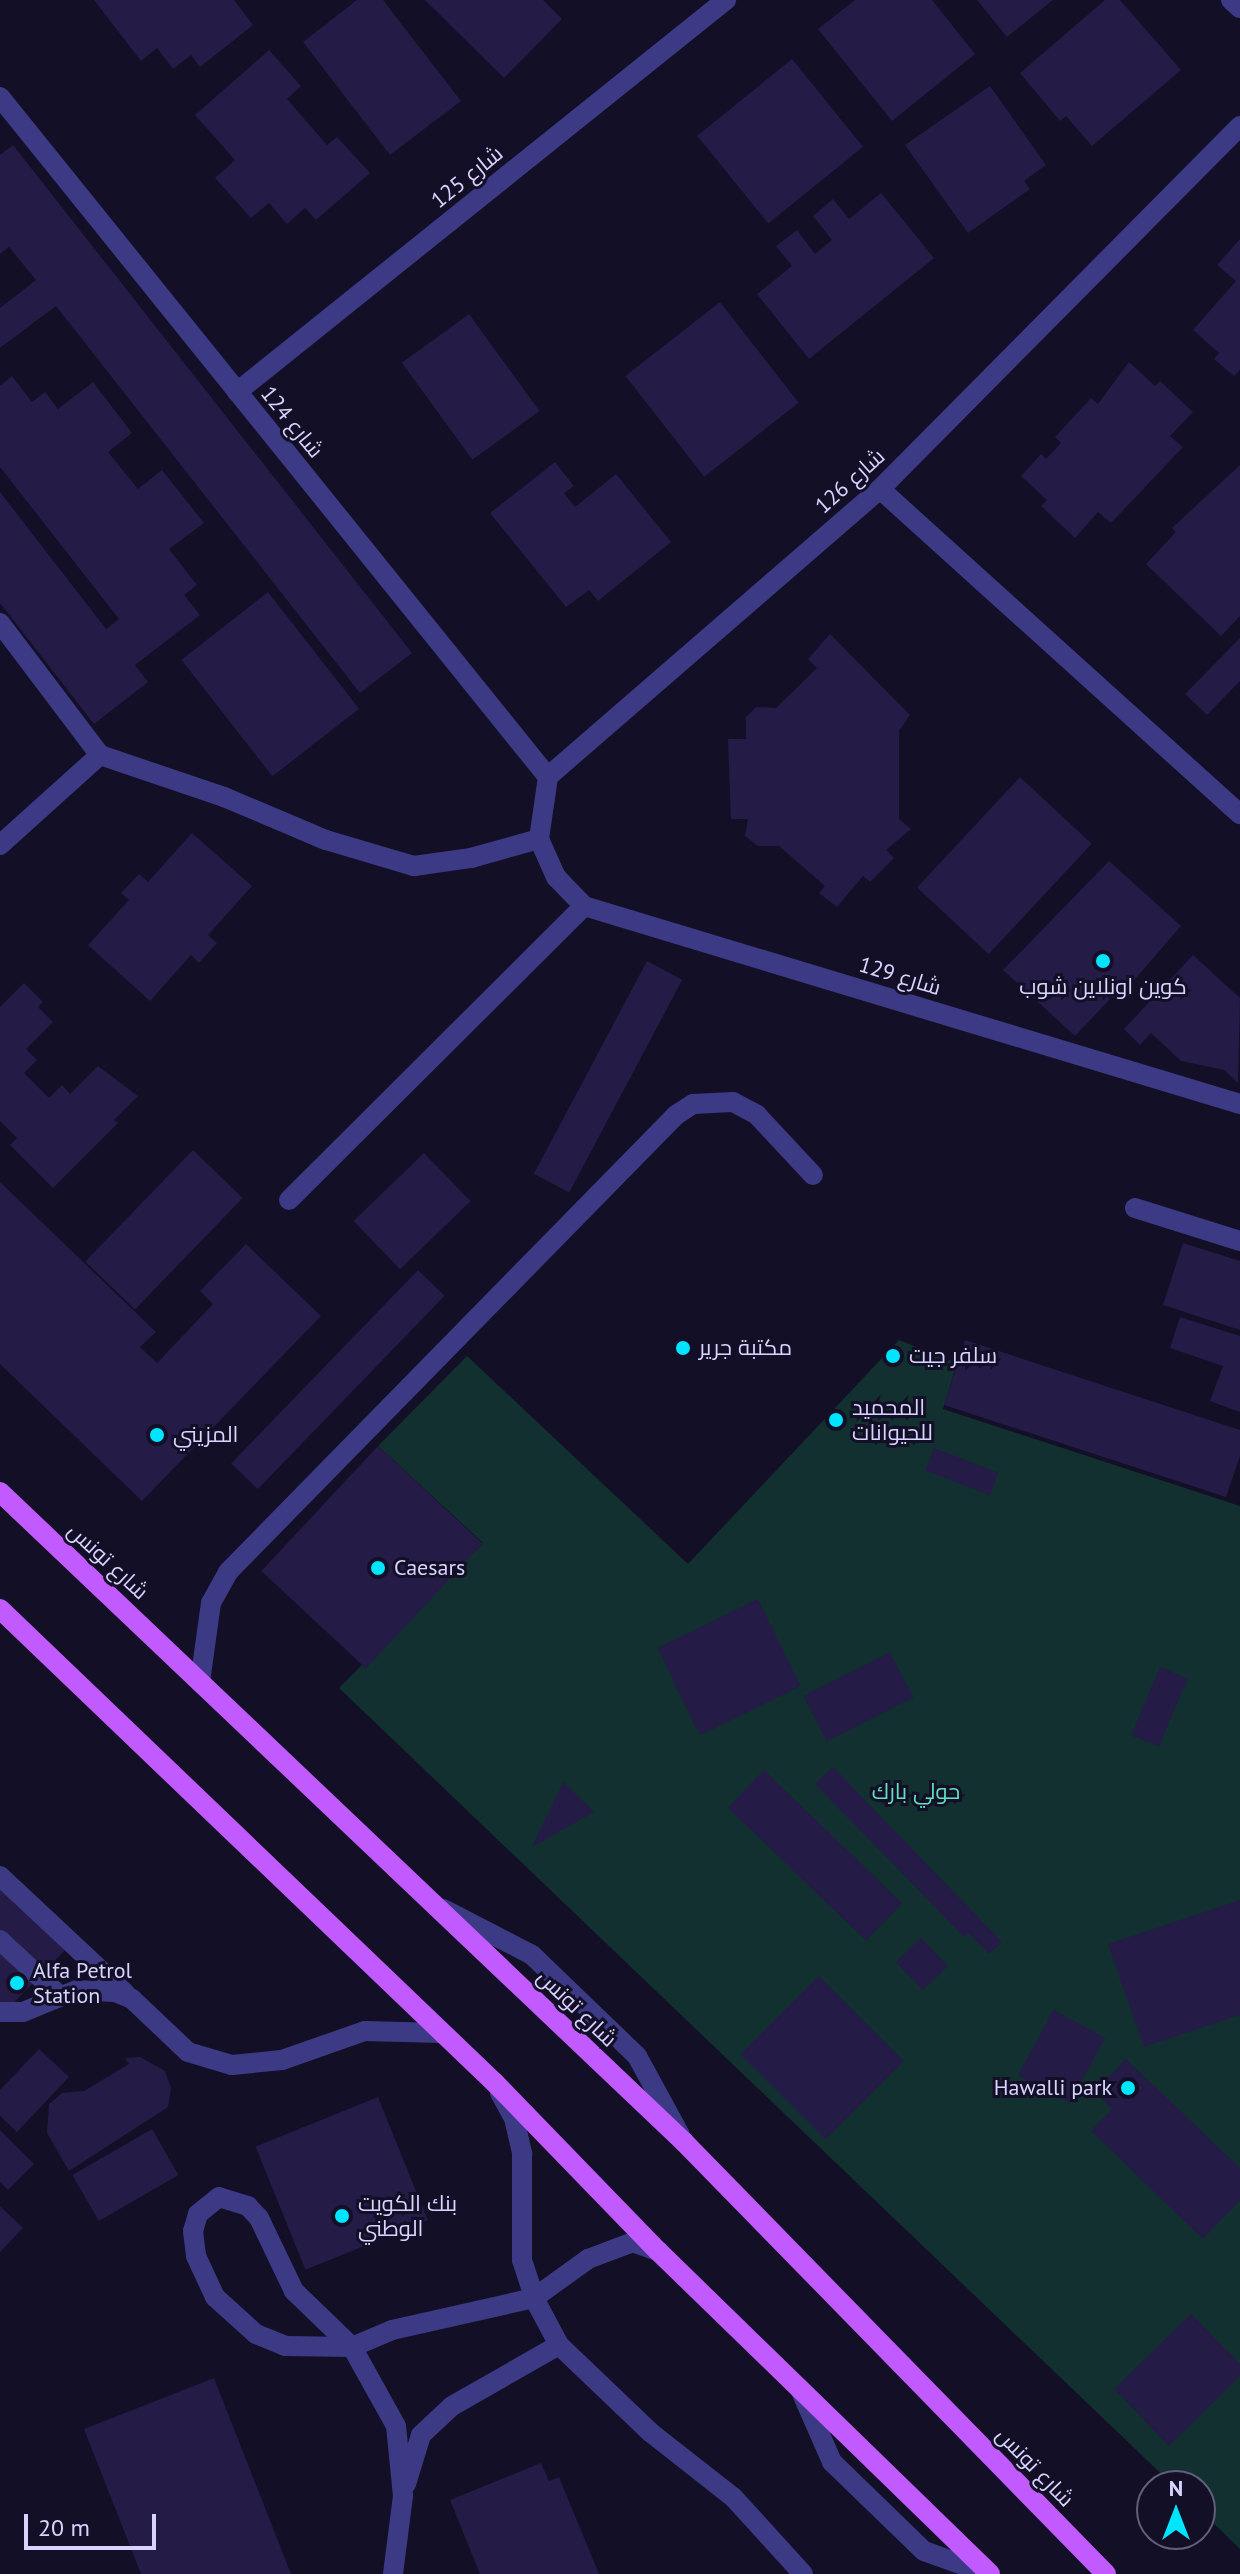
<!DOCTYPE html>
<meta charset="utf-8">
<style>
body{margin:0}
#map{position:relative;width:1240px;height:2574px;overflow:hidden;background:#130f26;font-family:"PT Sans",Cairo,sans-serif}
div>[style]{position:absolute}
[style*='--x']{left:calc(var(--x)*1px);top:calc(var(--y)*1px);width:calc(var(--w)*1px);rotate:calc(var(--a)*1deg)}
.green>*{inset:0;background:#12302f}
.building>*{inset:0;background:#241b47;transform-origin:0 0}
.minor>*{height:20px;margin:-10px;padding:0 10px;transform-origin:10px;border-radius:10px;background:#3d3a85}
.major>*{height:20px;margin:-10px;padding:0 10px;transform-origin:10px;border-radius:10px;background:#c25bff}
.dots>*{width:22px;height:22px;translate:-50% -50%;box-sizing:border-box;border:4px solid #130f26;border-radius:50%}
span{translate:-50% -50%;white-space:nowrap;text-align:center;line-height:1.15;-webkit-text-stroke:6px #130f26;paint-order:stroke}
.street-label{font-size:22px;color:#d9d4ff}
.poi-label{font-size:22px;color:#d9d4ff}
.left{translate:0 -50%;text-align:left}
.right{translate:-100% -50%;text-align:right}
.park-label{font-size:22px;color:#5fe0c0}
.north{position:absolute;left:1136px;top:2470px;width:80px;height:80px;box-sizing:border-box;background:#130f26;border:2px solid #625e7d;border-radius:50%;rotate:0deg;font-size:22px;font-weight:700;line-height:32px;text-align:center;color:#d9d4ff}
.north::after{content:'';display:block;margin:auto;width:28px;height:36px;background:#00e5ff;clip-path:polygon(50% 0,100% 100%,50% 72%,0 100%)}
.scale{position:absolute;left:24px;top:2514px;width:132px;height:36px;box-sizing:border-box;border:4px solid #d9d4ff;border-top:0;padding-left:10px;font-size:24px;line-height:28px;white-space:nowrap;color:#d9d4ff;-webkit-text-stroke:6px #130f26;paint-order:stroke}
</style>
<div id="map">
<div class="green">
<div style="clip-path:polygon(899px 1340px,957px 1363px,943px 1409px,1240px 1506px,1240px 2549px,1200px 2510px,1200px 2486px,1174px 2486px,339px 1688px,483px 1543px,378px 1446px,467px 1356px,688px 1564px)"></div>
</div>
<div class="building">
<div style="clip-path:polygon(94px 0,234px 0,253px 25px,200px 67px,191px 55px,173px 69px,157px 48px,141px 61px)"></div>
<div style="clip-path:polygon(357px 0,383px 0,461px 101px,390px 155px,303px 42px)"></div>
<div style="clip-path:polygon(425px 0,543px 0,562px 19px,504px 78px)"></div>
<div style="clip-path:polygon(855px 0,932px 0,975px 54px,892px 121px,818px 29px)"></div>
<div style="clip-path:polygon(977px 0,1053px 0,1007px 37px)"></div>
<div style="clip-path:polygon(1105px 0,1120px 0,1181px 70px,1092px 146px,1066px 116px,1060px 121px,1020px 73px)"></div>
<div style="clip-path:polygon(269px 50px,301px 86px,287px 99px,327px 145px,337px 137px,370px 173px,316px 220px,305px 208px,287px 224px,269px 203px,251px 218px,215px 178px,235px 160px,195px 115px)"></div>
<div style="left:792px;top:59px;width:113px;height:122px;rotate:51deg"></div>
<div style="clip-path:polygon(990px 86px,1046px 165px,1024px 181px,1030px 189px,968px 233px,905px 145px)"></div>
<div style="clip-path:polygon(13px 145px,412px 653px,360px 693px,56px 306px,0 348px,0 308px,36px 280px,9px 247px,0 254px,0 155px)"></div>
<div style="clip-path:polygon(881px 193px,934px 258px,809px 359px,757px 294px,792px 266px,776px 246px,797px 230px,815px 254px,832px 240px,813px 216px,833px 199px,849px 219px)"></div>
<div style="clip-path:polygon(1240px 239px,1240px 370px,1234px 376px,1214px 359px,1219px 353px,1193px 330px,1236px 281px,1217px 265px)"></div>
<div style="left:720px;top:302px;width:128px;height:120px;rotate:52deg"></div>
<div style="left:469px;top:314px;width:120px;height:83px;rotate:54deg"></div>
<div style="clip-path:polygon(1129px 362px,1155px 386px,1160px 381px,1193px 412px,1170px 436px,1183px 447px,1111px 523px,1098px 512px,1075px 538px,1041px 506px,1047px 500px,1021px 476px,1041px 454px,1046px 459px,1061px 443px,1055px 437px,1091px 398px,1098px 404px)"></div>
<div style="clip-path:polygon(12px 376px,32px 402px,45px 392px,58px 409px,93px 382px,132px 433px,108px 452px,138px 489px,162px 470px,204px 523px,169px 549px,197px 585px,184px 595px,200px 615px,135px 665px,148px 682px,94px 724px,0 603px,0 492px,106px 629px,119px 619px,0 467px,0 386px)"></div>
<div style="clip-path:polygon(555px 462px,574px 486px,564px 493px,575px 507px,616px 474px,671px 542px,598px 601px,589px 590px,566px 607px,490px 513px)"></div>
<div style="clip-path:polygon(1240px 465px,1240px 616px,1221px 636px,1146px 564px,1176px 532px,1172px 528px)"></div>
<div style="left:268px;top:592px;width:148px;height:110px;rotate:52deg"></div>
<div style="clip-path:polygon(830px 634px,910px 715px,899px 731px,899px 819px,911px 829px,886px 850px,894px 858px,870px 882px,863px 876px,837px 907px,819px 893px,825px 886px,779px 846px,758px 846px,745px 836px,748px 819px,731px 819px,728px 739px,746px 739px,746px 717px,756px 707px,776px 708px,817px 668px,808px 659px)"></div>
<div style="clip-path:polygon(1240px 638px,1240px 681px,1207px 715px,1185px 694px)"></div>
<div style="left:1020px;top:777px;width:98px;height:151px;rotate:43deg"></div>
<div style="clip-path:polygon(192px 833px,252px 886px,208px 935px,217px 943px,199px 963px,191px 955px,150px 1001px,88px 945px,129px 900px,121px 893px,139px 874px,148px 882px)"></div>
<div style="clip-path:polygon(1109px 861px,1181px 926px,1116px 1001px,1112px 997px,1075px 1036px,1003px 970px)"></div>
<div style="clip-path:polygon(1193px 955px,1240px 998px,1238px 1083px,1224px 1070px,1181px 1061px,1151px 1033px,1140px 1045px,1124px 1029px)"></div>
<div style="left:647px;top:961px;width:40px;height:241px;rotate:28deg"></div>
<div style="clip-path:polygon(24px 983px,43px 1002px,38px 1007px,53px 1022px,26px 1049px,37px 1060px,24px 1073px,49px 1098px,62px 1085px,70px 1094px,98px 1066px,138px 1096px,114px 1120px,118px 1123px,53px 1188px,10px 1145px,17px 1138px,0 1121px,0 1007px)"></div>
<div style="left:193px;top:1150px;width:69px;height:155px;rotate:44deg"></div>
<div style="left:424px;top:1153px;width:67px;height:98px;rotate:46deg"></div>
<div style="clip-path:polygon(0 1182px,156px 1332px,140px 1347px,157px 1363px,213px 1304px,200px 1291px,246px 1244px,321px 1316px,142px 1501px,0 1364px)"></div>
<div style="clip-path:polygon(1183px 1243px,1240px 1261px,1240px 1330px,1163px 1305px)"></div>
<div style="left:418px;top:1270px;width:37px;height:269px;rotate:44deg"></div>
<div style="clip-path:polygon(1180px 1317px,1240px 1336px,1240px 1412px,1210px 1401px,1223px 1366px,1170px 1348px)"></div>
<div style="clip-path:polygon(965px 1340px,1240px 1430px,1240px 1456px,1226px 1497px,944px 1405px)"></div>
<div style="left:378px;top:1446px;width:143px;height:171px;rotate:43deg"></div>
<div style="left:934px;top:1448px;width:69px;height:24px;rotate:21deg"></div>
<div style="left:758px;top:1599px;width:97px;height:112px;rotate:64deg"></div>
<div style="left:890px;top:1652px;width:51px;height:97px;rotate:63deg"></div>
<div style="left:1160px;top:1667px;width:30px;height:74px;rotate:23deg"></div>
<div style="clip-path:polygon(833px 1767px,1002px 1942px,989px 1954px,969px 1933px,964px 1937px,815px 1784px)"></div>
<div style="left:764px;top:1770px;width:192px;height:52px;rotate:44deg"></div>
<div style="clip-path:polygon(563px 1782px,594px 1812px,532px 1847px)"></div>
<div style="clip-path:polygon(0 1885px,67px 1948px,0 2017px)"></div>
<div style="clip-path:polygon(1240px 1900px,1240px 2015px,1144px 2047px,1108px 1944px)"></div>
<div style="left:921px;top:1938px;width:39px;height:35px;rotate:46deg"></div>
<div style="left:819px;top:1976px;width:120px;height:111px;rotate:45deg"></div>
<div style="left:1053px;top:2010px;width:59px;height:74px;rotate:28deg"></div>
<div style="clip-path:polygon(39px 2049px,69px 2077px,17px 2132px,0 2116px,0 2090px)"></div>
<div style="clip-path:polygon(140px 2057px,165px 2071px,171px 2088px,168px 2107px,69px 2171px,47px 2133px,49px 2104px,62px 2093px,84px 2091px,129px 2064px,125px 2058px)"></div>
<div style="clip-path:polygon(1126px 2059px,1240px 2168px,1240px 2200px,1203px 2239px,1091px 2131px,1112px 2109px,1095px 2092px)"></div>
<div style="left:378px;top:2097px;width:133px;height:132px;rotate:68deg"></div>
<div style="left:152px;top:2129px;width:53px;height:92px;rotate:60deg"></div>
<div style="clip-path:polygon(0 2130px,34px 2164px,8px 2190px,0 2182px)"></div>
<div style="clip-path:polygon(0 2206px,23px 2228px,0 2252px)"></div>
<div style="clip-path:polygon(1191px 2314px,1240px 2364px,1240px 2376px,1169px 2446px,1114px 2389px)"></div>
<div style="clip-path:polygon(214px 2378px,291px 2574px,141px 2574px,84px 2429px)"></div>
<div style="clip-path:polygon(541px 2463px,549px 2481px,559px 2477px,599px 2574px,480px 2574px,450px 2500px)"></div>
</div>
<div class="minor">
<div style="--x:1231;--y:0;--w:12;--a:42"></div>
<div style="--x:0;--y:97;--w:873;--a:51.14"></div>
<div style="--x:1240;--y:126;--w:511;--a:134.76"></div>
<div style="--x:880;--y:489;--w:440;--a:139.1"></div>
<div style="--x:548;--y:777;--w:63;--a:98.3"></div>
<div style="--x:539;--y:839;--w:42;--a:65.9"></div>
<div style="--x:556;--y:877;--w:40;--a:46"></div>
<div style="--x:584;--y:906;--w:685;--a:16.8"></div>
<div style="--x:237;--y:392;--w:627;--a:-38.72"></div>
<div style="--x:880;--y:489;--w:485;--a:42.1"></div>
<div style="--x:0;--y:623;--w:166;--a:52.9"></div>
<div style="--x:100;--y:755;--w:131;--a:18.7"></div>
<div style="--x:224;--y:797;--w:111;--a:22.9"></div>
<div style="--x:326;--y:840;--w:92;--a:16.5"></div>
<div style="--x:414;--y:866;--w:58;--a:-8"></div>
<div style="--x:471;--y:858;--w:71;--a:-15.6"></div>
<div style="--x:0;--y:845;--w:135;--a:-42"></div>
<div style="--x:289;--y:1200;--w:416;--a:-44.9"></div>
<div style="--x:1135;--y:1208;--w:110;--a:17.4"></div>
<div style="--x:200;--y:1682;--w:80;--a:-82.1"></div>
<div style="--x:211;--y:1603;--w:35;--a:-61"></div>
<div style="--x:228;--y:1572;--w:640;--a:-45.57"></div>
<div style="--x:676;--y:1115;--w:20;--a:-33"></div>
<div style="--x:693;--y:1104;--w:40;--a:-2.9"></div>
<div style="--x:733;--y:1102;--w:27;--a:28"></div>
<div style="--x:757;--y:1115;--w:82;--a:47"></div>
<div style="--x:0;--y:1876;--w:171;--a:43.1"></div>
<div style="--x:443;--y:1909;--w:100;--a:27.3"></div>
<div style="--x:532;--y:1955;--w:146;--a:43.9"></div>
<div style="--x:637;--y:2056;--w:90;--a:61.4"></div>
<div style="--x:0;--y:1940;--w:81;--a:43"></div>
<div style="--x:0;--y:2012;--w:23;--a:0"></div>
<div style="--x:23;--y:2012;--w:58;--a:-22.2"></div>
<div style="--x:77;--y:1990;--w:38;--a:3"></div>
<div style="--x:115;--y:1992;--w:18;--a:22"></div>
<div style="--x:132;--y:1999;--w:77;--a:43.4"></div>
<div style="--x:188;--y:2052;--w:46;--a:16.5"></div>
<div style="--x:232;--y:2065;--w:50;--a:-5.7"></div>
<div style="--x:282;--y:2060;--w:88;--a:-19.3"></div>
<div style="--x:365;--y:2031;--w:76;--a:1.5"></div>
<div style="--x:500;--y:2093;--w:29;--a:61"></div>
<div style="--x:514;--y:2118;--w:37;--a:77"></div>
<div style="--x:522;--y:2154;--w:106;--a:90"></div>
<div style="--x:522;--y:2260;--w:40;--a:72"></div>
<div style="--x:534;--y:2298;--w:53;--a:62"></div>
<div style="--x:559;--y:2345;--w:126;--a:43.7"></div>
<div style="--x:650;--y:2432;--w:105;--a:38.1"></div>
<div style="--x:733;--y:2497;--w:104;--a:47.7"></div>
<div style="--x:800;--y:2389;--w:80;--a:66.3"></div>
<div style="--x:832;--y:2462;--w:128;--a:44.1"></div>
<div style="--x:924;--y:2551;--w:68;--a:19.8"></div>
<div style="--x:406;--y:2484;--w:51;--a:-73"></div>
<div style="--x:421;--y:2435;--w:42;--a:-43.1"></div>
<div style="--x:452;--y:2406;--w:123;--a:-29.7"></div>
<div style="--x:393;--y:2574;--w:79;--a:-82.7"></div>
<div style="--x:403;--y:2496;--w:70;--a:-95.7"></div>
<div style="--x:396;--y:2426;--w:90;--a:-119.1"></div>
<div style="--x:352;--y:2347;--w:81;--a:-136"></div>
<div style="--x:294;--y:2291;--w:81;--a:-115.6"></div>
<div style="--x:259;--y:2218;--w:16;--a:-133"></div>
<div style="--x:248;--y:2206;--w:30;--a:-163"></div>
<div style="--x:219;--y:2197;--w:27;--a:141"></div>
<div style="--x:198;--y:2214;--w:18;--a:106"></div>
<div style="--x:193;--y:2231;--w:25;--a:83"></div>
<div style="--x:196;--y:2256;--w:45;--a:65.1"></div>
<div style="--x:215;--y:2297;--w:55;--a:42.1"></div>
<div style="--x:256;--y:2334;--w:31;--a:22"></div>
<div style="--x:285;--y:2346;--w:67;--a:0.9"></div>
<div style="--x:352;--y:2347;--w:43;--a:-23"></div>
<div style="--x:392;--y:2330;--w:146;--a:-12.7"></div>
<div style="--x:534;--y:2298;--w:67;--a:-35.8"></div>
<div style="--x:588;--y:2259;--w:48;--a:-20.7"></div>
<div style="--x:633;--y:2242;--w:27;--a:20"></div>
</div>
<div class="major">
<div style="--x:0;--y:1492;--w:944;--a:43.54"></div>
<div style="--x:684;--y:2142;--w:604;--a:45.67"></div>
<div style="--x:0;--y:1609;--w:685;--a:43.76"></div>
<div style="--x:495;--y:2083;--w:234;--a:45.9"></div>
<div style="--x:658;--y:2251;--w:463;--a:44.2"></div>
</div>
<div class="dots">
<div style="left:1103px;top:961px;background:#00e5ff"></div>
<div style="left:683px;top:1348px;background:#00e5ff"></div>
<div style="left:893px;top:1356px;background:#00e5ff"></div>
<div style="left:836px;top:1420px;background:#00e5ff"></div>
<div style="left:157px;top:1435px;background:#00e5ff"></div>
<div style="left:378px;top:1568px;background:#00e5ff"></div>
<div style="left:17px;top:1983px;background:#00e5ff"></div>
<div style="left:1128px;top:2088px;background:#00e5ff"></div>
<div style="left:342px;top:2216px;background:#00e5ff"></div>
</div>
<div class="street-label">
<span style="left:467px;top:177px;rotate:-39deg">شارع 125</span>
<span style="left:292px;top:422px;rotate:51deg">شارع 124</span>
<span style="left:850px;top:481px;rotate:-42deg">شارع 126</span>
<span style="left:900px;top:976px;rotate:17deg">شارع 129</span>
<span style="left:108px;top:1561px;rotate:43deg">شارع تونس</span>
<span style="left:577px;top:2008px;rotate:44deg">شارع تونس</span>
<span style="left:1035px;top:2467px;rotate:46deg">شارع تونس</span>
</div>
<div class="poi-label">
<span style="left:1103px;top:987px">كوين اونلاين شوب</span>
<span class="left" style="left:699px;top:1348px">مكتبة جرير</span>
<span class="left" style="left:909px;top:1356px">سلفر جيت</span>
<span class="left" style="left:852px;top:1420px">المحميد<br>للحيوانات</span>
<span class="left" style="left:173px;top:1435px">المزيني</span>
<span class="left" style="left:394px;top:1568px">Caesars</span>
<span class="left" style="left:33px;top:1983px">Alfa Petrol<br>Station</span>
<span class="right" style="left:1112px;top:2088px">Hawalli park</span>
<span class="left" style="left:358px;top:2216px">بنك الكويت<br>الوطني</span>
</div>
<div class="park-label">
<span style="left:916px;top:1792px">حولي بارك</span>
</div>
<div class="north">N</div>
<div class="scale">20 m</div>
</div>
